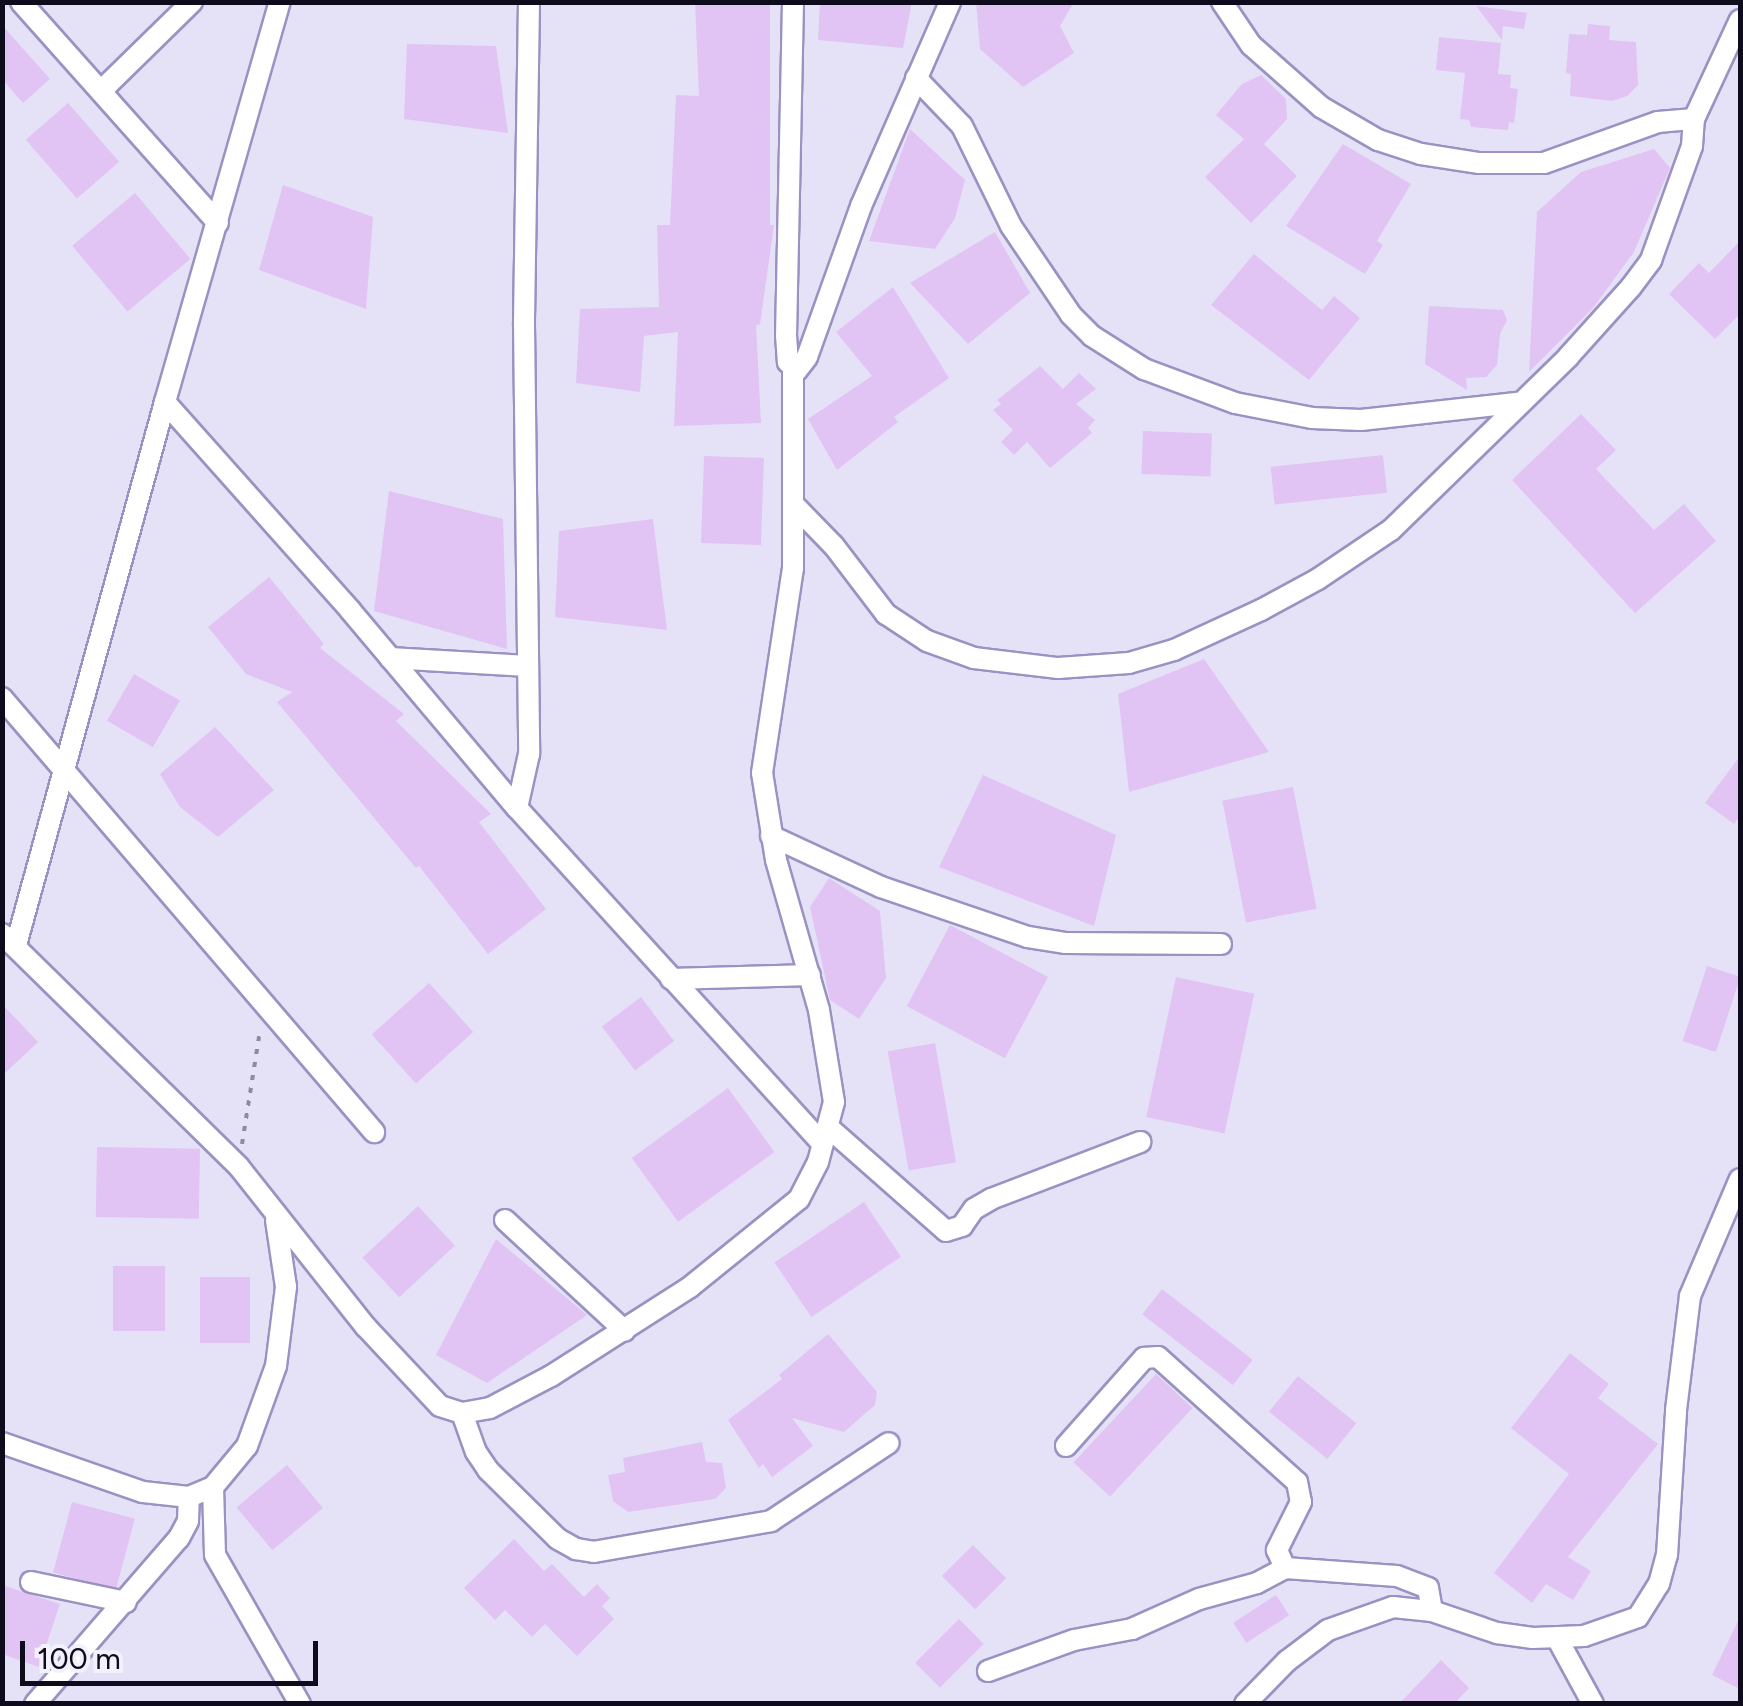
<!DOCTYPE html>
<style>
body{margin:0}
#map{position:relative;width:1743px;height:1706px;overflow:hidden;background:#e5e2f7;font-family:Figtree,sans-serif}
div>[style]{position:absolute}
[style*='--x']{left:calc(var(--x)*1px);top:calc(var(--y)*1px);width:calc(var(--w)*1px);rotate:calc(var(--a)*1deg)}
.building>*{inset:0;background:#e1c4f3;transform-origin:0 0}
.path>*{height:4px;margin-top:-2px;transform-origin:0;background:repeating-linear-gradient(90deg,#8e8b9e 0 5px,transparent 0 13px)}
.roads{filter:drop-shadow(2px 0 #9a92c2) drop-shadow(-2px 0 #9a92c2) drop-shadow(0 2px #9a92c2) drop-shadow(0 -2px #9a92c2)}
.minor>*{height:20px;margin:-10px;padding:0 10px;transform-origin:10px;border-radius:10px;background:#fff}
span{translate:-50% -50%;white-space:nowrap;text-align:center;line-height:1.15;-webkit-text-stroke:8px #f2f1fc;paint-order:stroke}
.frame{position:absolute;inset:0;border:5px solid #0e0b1c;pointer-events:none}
.scale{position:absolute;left:20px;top:1641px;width:298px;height:45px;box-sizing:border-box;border:5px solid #0e0b1c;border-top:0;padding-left:12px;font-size:30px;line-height:35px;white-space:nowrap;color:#0e0b1c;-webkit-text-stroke:8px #f2f1fc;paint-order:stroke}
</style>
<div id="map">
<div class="building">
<div style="clip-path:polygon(695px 2px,770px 2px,770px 225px,774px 225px,760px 324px,756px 325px,761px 423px,674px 426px,678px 332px,644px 336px,640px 392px,576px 383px,580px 309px,659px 307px,657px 225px,670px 225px,676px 95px,699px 96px)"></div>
<div style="clip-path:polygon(820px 2px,912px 2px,903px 48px,818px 40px)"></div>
<div style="clip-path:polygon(976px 2px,1074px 2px,1060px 26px,1074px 53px,1023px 87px,980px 49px)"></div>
<div style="clip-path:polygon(1476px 6px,1527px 13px,1524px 29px,1503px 26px,1502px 40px)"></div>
<div style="clip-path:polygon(1588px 24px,1610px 26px,1609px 40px,1636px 42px,1638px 85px,1627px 96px,1612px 101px,1570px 96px,1571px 74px,1566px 73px,1569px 34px,1587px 35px)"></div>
<div style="clip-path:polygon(2px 25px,50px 79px,23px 103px,2px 79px)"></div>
<div style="clip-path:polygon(1439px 37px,1501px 43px,1498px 74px,1511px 75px,1510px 88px,1518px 89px,1514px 123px,1509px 122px,1508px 130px,1471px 127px,1469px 120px,1460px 119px,1465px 73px,1436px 70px)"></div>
<div style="clip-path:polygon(407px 44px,496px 46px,508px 133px,404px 119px)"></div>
<div style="clip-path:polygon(1261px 75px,1286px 99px,1287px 119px,1264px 144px,1297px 176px,1251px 223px,1205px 177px,1244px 139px,1216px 115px,1242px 84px)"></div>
<div style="left:68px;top:103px;width:78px;height:56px;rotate:49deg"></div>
<div style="clip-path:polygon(910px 129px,965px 180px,955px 218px,935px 249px,869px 241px)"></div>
<div style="clip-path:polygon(1343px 144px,1411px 184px,1377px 241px,1383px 245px,1365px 274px,1286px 226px)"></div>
<div style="clip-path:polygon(1654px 149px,1670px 168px,1634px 252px,1593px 308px,1529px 372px,1537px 212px,1581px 172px)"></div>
<div style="clip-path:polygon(283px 185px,373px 217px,366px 309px,259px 270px)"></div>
<div style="left:135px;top:193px;width:86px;height:82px;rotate:50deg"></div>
<div style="clip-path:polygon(995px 232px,1030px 293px,968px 344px,910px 283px)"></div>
<div style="clip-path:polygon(1740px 241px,1740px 314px,1715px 339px,1669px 294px,1699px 263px,1709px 273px)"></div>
<div style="clip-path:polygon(1254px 254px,1322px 310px,1334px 296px,1360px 318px,1309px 380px,1211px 305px)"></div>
<div style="clip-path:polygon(893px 287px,949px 378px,894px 417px,898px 422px,837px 470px,808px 419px,872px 376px,836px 332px)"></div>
<div style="clip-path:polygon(1429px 306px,1503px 310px,1507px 320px,1500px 334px,1497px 365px,1486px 377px,1466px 378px,1467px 390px,1425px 364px)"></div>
<div style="clip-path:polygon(1040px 366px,1063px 389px,1079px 373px,1096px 389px,1076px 404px,1095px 420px,1088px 428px,1092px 433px,1050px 468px,1027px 442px,1014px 455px,1001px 442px,1013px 430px,993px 410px,1001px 404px,997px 400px)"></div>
<div style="clip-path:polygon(1581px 414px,1616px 450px,1596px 469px,1654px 530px,1684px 504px,1716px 541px,1635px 613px,1512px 480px)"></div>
<div style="left:1143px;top:431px;width:69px;height:43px;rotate:2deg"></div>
<div style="left:1383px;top:455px;width:38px;height:113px;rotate:84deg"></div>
<div style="left:704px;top:456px;width:60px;height:87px;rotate:2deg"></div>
<div style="clip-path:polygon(389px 491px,503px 519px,507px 649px,374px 611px)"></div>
<div style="clip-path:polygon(653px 519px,667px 630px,555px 617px,559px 531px)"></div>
<div style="clip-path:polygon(269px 577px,324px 644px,320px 648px,404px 714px,396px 721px,491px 814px,479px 822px,546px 909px,488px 954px,419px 866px,416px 868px,277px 702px,292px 692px,246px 674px,208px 627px)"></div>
<div style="clip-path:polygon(1204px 659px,1269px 752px,1129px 792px,1118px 694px)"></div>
<div style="left:134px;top:674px;width:53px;height:54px;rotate:30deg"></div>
<div style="clip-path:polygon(215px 727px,274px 790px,218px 837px,180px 807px,160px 774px)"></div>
<div style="clip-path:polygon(1740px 756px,1740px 816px,1734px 824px,1705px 803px)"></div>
<div style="clip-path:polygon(983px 775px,1116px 835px,1094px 926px,939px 867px)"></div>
<div style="left:1293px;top:787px;width:124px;height:72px;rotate:79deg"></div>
<div style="clip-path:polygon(829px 878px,880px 911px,886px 978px,859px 1019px,830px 1000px,810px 907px)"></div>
<div style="left:950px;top:925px;width:111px;height:92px;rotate:28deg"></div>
<div style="left:1707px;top:966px;width:35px;height:79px;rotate:18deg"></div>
<div style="left:1176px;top:977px;width:80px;height:143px;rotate:12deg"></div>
<div style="left:429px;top:983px;width:66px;height:77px;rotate:48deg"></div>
<div style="left:641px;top:997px;width:55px;height:49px;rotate:53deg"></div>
<div style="clip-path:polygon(2px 1004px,38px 1042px,2px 1076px)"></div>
<div style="left:935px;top:1043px;width:121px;height:48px;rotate:80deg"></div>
<div style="left:728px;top:1088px;width:79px;height:119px;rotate:54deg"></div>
<div style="left:97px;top:1147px;width:103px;height:70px;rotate:1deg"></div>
<div style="left:864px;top:1202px;width:66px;height:108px;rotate:56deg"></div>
<div style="left:418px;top:1206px;width:54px;height:76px;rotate:47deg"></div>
<div style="clip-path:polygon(496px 1239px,587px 1315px,487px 1383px,436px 1355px)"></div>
<div style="left:113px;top:1266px;width:52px;height:65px"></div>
<div style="left:200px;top:1277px;width:50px;height:66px"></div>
<div style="left:1162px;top:1289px;width:115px;height:32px;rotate:38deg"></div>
<div style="clip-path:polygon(828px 1334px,877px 1392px,875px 1405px,844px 1432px,792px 1418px,813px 1446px,772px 1477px,763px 1464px,759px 1468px,728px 1420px,782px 1379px,779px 1375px)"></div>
<div style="clip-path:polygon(1570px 1353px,1609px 1384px,1598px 1398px,1658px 1444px,1568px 1557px,1591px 1571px,1573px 1600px,1546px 1584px,1532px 1603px,1494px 1573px,1569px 1474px,1511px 1428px)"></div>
<div style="left:1156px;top:1374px;width:50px;height:121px;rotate:43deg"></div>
<div style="left:1298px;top:1376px;width:75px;height:46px;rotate:39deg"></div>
<div style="clip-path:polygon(702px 1442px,706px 1462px,722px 1463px,726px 1488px,715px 1499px,628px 1512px,613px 1501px,608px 1475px,625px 1472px,623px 1458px)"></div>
<div style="left:287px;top:1465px;width:56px;height:66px;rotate:50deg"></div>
<div style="left:72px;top:1502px;width:65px;height:73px;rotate:15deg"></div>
<div style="clip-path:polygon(514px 1539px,544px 1571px,552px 1564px,584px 1597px,597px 1584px,610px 1598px,602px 1606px,614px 1619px,577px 1656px,545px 1624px,532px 1637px,505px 1610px,495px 1620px,464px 1588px)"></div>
<div style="left:973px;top:1545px;width:47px;height:44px;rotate:45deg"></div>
<div style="clip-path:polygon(2px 1585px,60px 1604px,39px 1667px,2px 1654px)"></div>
<div style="left:1276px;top:1595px;width:24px;height:51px;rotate:57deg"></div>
<div style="clip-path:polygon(1740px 1617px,1740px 1689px,1712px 1675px)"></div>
<div style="left:959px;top:1619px;width:35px;height:62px;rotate:45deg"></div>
<div style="clip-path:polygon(1441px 1660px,1469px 1688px,1454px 1704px,1399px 1704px)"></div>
</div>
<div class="path">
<div style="--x:242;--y:1144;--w:115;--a:-81"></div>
</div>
<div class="roads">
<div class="minor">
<div style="--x:21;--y:2;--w:296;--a:48.3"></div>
<div style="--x:529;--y:2;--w:323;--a:90.9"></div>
<div style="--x:524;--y:325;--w:429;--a:89.3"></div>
<div style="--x:529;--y:754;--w:55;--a:102.5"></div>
<div style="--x:517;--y:808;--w:453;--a:47.7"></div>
<div style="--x:793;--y:2;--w:333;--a:91.2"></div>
<div style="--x:786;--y:335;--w:27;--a:86"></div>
<div style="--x:788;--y:362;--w:12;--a:42"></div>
<div style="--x:797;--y:370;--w:16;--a:-52"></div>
<div style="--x:807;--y:357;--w:160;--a:-70.3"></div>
<div style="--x:861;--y:206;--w:223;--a:-66.4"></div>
<div style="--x:1222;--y:2;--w:52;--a:56"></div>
<div style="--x:1251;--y:45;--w:94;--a:41.5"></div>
<div style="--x:1321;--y:107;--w:66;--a:30.1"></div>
<div style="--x:1378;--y:140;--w:45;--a:18"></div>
<div style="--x:1421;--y:154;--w:59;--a:8.8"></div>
<div style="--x:1479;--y:163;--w:65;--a:0"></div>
<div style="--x:1544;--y:163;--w:121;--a:-19.8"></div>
<div style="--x:1658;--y:122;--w:36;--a:-5"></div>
<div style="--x:916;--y:78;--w:66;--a:46.2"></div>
<div style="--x:962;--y:126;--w:111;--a:63.9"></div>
<div style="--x:1011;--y:226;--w:107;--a:56"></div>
<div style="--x:1071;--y:315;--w:30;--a:45"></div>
<div style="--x:1092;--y:336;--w:62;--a:32.4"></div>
<div style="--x:1144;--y:369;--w:97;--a:20.5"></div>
<div style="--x:1235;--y:403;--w:78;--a:11"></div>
<div style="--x:1312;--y:418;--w:49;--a:2.3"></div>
<div style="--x:1361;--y:420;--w:156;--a:-6.3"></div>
<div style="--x:102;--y:90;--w:126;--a:-44.4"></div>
<div style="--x:165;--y:402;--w:278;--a:48.3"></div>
<div style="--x:350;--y:610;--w:259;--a:49.9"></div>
<div style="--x:796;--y:507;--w:54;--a:45.7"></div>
<div style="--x:834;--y:546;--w:86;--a:52.6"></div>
<div style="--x:886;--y:614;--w:49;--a:33.4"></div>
<div style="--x:927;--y:641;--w:50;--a:19.9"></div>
<div style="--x:974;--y:658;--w:85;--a:6.8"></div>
<div style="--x:1058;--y:668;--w:71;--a:-4"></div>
<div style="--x:1129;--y:663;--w:47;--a:-16.1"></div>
<div style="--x:1174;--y:650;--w:96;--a:-24.7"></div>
<div style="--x:1261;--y:610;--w:65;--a:-28.5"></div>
<div style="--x:1318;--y:579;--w:88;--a:-33.9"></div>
<div style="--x:1391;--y:530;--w:248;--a:-44.3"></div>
<div style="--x:1568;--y:357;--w:94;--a:-48"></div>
<div style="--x:1631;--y:287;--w:34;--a:-53"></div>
<div style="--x:1651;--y:260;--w:121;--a:-70.2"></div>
<div style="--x:1692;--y:146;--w:27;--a:-86"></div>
<div style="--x:1694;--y:119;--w:109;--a:-65.1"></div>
<div style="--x:390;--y:658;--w:138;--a:3.3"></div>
<div style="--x:2;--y:698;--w:572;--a:49.4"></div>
<div style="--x:771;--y:836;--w:121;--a:24.9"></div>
<div style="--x:881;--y:887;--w:155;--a:18.8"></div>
<div style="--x:1028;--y:937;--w:37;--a:9"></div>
<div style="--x:1065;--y:943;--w:156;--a:0.4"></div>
<div style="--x:2;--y:934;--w:332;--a:44.5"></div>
<div style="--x:239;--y:1167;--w:204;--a:51.6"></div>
<div style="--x:366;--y:1327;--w:108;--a:46.9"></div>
<div style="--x:440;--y:1406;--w:23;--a:18"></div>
<div style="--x:462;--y:1413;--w:28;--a:-10"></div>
<div style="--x:490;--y:1408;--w:69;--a:-27.7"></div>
<div style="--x:551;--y:1376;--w:165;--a:-32.6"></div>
<div style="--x:690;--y:1287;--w:140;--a:-38.9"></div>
<div style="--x:799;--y:1199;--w:42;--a:-62.8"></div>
<div style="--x:818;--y:1162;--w:62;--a:-75.1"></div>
<div style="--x:834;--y:1102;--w:93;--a:-99.3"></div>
<div style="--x:819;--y:1010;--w:156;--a:-106"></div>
<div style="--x:776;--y:860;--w:88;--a:-99.1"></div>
<div style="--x:762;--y:773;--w:206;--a:-81.4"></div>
<div style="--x:793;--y:569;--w:200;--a:-90"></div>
<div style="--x:16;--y:945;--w:563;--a:-74.66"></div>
<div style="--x:165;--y:402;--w:416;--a:-74"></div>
<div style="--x:671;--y:979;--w:139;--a:-1.6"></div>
<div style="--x:828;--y:1127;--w:157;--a:41.4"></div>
<div style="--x:946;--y:1231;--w:17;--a:-17"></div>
<div style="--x:962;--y:1226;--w:21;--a:-55"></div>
<div style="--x:974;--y:1209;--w:20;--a:-30"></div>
<div style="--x:991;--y:1199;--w:160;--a:-20.9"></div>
<div style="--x:505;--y:1220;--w:163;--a:42.8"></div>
<div style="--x:462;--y:1413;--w:41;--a:70.3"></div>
<div style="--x:476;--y:1452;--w:22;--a:56"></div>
<div style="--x:488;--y:1470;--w:98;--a:44.6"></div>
<div style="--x:558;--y:1539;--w:21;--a:29"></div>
<div style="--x:576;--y:1549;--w:18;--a:9"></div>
<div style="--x:594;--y:1552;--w:180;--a:-9.9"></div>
<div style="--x:771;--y:1521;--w:141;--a:-33.5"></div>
<div style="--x:2;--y:1443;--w:149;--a:19.2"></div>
<div style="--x:143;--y:1492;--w:46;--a:6.2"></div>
<div style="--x:189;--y:1497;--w:26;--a:-23"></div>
<div style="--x:213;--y:1487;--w:53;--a:-50.3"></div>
<div style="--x:247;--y:1446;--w:85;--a:-70.1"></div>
<div style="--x:276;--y:1366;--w:80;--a:-82.8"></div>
<div style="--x:286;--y:1287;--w:68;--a:-98.5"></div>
<div style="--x:1066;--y:1446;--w:118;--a:-48.4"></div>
<div style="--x:1144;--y:1358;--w:14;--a:-4"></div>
<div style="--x:1158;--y:1357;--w:187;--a:42"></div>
<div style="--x:1297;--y:1482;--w:20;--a:79"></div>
<div style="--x:1301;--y:1502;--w:54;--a:116.6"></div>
<div style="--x:1277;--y:1550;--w:20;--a:66"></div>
<div style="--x:1285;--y:1568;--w:112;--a:4.1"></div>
<div style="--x:1397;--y:1576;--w:33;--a:21"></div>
<div style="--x:1428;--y:1588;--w:23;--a:80"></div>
<div style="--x:213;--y:1487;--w:68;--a:88.3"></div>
<div style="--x:215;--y:1555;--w:172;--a:60.3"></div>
<div style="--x:31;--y:1582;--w:97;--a:11.9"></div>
<div style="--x:1557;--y:1638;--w:75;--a:61.4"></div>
<div style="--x:988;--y:1671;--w:91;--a:-19.8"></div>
<div style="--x:1074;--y:1640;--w:59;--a:-10.7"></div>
<div style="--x:1132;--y:1629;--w:73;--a:-24.1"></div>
<div style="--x:1199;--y:1599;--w:60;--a:-15.4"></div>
<div style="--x:1257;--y:1583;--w:32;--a:-28"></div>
<div style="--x:35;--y:1704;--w:220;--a:-49.1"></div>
<div style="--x:179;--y:1538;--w:19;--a:-62"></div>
<div style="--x:188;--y:1521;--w:24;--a:-88"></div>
<div style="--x:1245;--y:1704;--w:60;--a:-45.7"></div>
<div style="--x:1287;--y:1661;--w:51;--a:-37.1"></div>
<div style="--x:1328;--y:1630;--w:69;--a:-19.5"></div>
<div style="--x:1393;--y:1607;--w:39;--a:6"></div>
<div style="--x:1432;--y:1611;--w:69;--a:18.7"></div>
<div style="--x:1497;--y:1633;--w:36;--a:8"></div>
<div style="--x:1533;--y:1638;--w:51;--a:-2.2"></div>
<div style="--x:1584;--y:1636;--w:57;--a:-19.4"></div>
<div style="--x:1638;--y:1617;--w:39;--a:-58"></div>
<div style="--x:1659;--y:1584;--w:30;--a:-75"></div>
<div style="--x:1667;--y:1555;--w:145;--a:-86.4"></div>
<div style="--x:1676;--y:1410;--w:115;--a:-83"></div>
<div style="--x:1690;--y:1296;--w:127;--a:-66.9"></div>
</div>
</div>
<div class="frame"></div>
<div class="scale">100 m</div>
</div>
